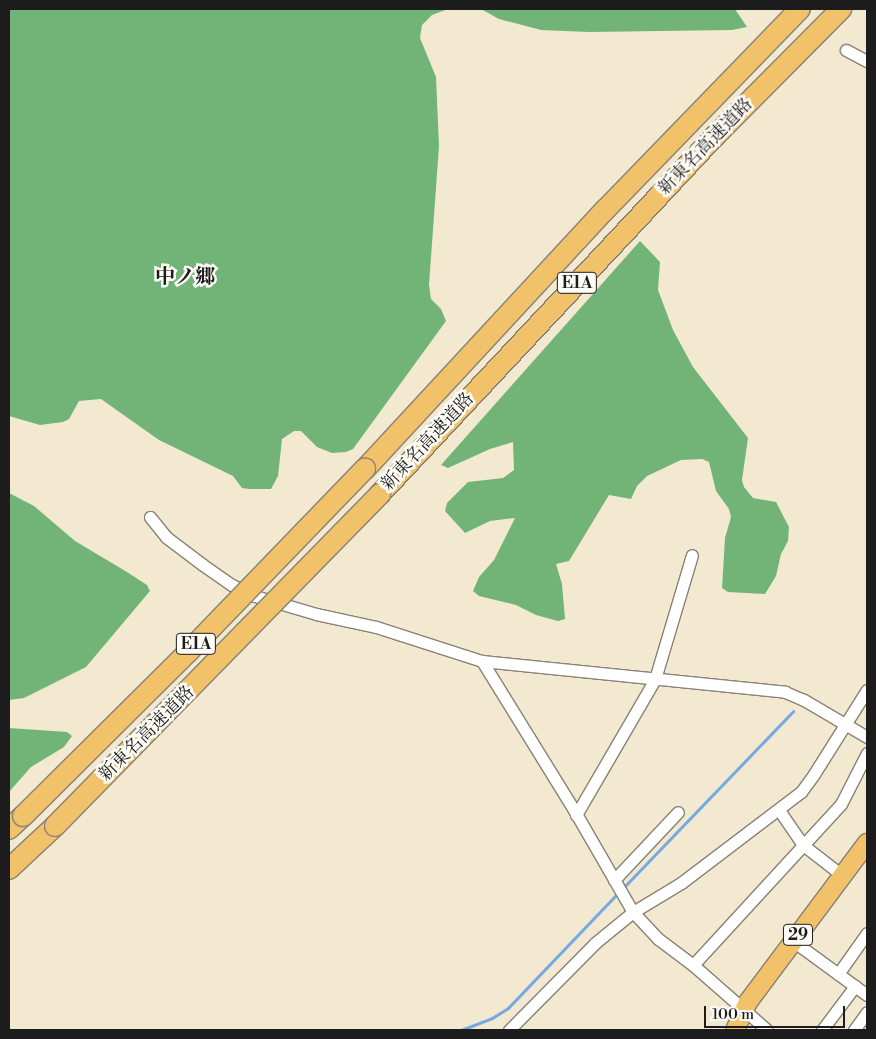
<!DOCTYPE html>
<meta charset="utf-8">
<style>
body{margin:0}
#map{position:relative;width:876px;height:1039px;overflow:hidden;background:#f3e9d1;font-family:"Libre Bodoni","Noto Serif JP",serif}
div>[style]{position:absolute}
[style*='--x']{left:calc(var(--x)*1px);top:calc(var(--y)*1px);width:calc(var(--w)*1px);rotate:calc(var(--a)*1deg)}
.forest>*{inset:0;background:#72b478}
.stream>*{height:3px;margin:-1.5px;padding:0 1.5px;transform-origin:1.5px;border-radius:1.5px;background:#76a8e2}
.roads{filter:drop-shadow(1px 0 #888276) drop-shadow(-1px 0 #888276) drop-shadow(0 1px #888276) drop-shadow(0 -1px #888276)}
.minor>*{height:11px;margin:-5.5px;padding:0 5.5px;transform-origin:5.5px;border-radius:5.5px;background:#fff}
.primary>*{height:18px;margin:-9px;padding:0 9px;transform-origin:9px;border-radius:9px;background:#f2c26a}
.motorway>*{height:20px;margin:-10px;padding:0 10px;transform-origin:10px;border-radius:10px;background:#f2c26a}
.bridges{filter:drop-shadow(1px 0 #888276) drop-shadow(-1px 0 #888276) drop-shadow(0 1px #888276) drop-shadow(0 -1px #888276)}
.motorway-bridge>*{height:20px;margin:-10px;padding:0 10px;transform-origin:10px;border-radius:10px;background:#f2c26a}
span{translate:-50% -50%;white-space:nowrap;text-align:center;line-height:1.15;-webkit-text-stroke:5px #fdfcf7;paint-order:stroke}
.shield-label span{padding:1px 4px;background:#fdfcf7;border:1px solid;border-radius:4px;-webkit-text-stroke-width:0}
.shield-label{font-size:16px;color:#1c1c1c;font-weight:700}
.street-label{font-size:18px;color:#1c1c1c}
.quarter-label{font-size:20px;color:#1c1c1c;font-weight:700}
.frame{position:absolute;inset:0;border:10px solid #1c1c1c;pointer-events:none}
.scale{position:absolute;left:704px;top:1006px;width:141px;height:22px;box-sizing:border-box;border:2px solid #1c1c1c;border-top:0;padding-left:6px;font-size:15px;line-height:18px;white-space:nowrap;color:#1c1c1c;-webkit-text-stroke:4px #fdfcf7;paint-order:stroke}
</style>
<div id="map">
<div class="forest">
<div style="clip-path:polygon(9px 9px,448px 9px,432px 15px,422px 25px,420px 38px,436px 77px,439px 146px,429px 285px,431px 299px,441px 309px,446px 321px,353px 449px,346px 452px,332px 453px,317px 447px,301px 431px,294px 431px,282px 439px,278px 476px,271px 489px,249px 489px,242px 488px,233px 476px,159px 440px,101px 399px,79px 401px,69px 419px,63px 422px,40px 425px,9px 416px)"></div>
<div style="clip-path:polygon(481px 9px,735px 9px,747px 27px,732px 30px,589px 32px,541px 30px,499px 19px)"></div>
<div style="clip-path:polygon(640px 241px,660px 262px,658px 290px,673px 330px,693px 367px,748px 438px,742px 480px,744px 487px,753px 498px,776px 502px,789px 527px,788px 541px,781px 554px,776px 576px,765px 594px,728px 592px,722px 588px,725px 538px,731px 517px,729px 509px,716px 491px,709px 462px,702px 459px,681px 460px,647px 476px,637px 486px,631px 499px,609px 495px,569px 561px,556px 564px,562px 584px,565px 619px,558px 621px,536px 615px,516px 605px,479px 596px,473px 591px,479px 577px,494px 560px,515px 518px,490px 521px,465px 533px,445px 511px,447px 503px,468px 482px,503px 478px,514px 470px,513px 442px,490px 449px,448px 468px,441px 465px)"></div>
<div style="clip-path:polygon(9px 493px,34px 506px,75px 541px,127px 572px,147px 585px,150px 591px,86px 667px,24px 698px,9px 700px)"></div>
<div style="clip-path:polygon(9px 728px,67px 732px,72px 736px,64px 747px,31px 767px,9px 792px)"></div>
</div>
<div class="stream">
<div style="--x:622;--y:889;--w:247;--a:-46.1"></div>
<div style="--x:461;--y:1030;--w:33;--a:-21"></div>
<div style="--x:492;--y:1018;--w:19;--a:-32"></div>
<div style="--x:508;--y:1008;--w:159;--a:-46.3"></div>
</div>
<div class="roads">
<div class="minor">
<div style="--x:846;--y:50;--w:24;--a:28"></div>
<div style="--x:150;--y:517;--w:26;--a:51"></div>
<div style="--x:166;--y:537;--w:46;--a:37.1"></div>
<div style="--x:203;--y:565;--w:35;--a:35"></div>
<div style="--x:232;--y:585;--w:25;--a:26"></div>
<div style="--x:255;--y:596;--w:64;--a:16.4"></div>
<div style="--x:316;--y:614;--w:61;--a:12.2"></div>
<div style="--x:376;--y:627;--w:111;--a:17.8"></div>
<div style="--x:482;--y:661;--w:305;--a:5.8"></div>
<div style="--x:785;--y:692;--w:21;--a:23"></div>
<div style="--x:804;--y:700;--w:73;--a:30.4"></div>
<div style="--x:482;--y:661;--w:175;--a:58.3"></div>
<div style="--x:574;--y:810;--w:118;--a:60"></div>
<div style="--x:633;--y:912;--w:35;--a:47"></div>
<div style="--x:657;--y:938;--w:45;--a:36.9"></div>
<div style="--x:693;--y:965;--w:98;--a:41.3"></div>
<div style="--x:779;--y:810;--w:42;--a:55.6"></div>
<div style="--x:803;--y:845;--w:51;--a:37.8"></div>
<div style="--x:576;--y:815;--w:157;--a:-59.8"></div>
<div style="--x:655;--y:679;--w:129;--a:-73.4"></div>
<div style="--x:614;--y:880;--w:93;--a:-46.7"></div>
<div style="--x:793;--y:941;--w:92;--a:36.1"></div>
<div style="--x:693;--y:965;--w:219;--a:-47.4"></div>
<div style="--x:841;--y:804;--w:57;--a:-63"></div>
<div style="--x:838;--y:974;--w:50;--a:-54.7"></div>
<div style="--x:509;--y:1030;--w:122;--a:-45.3"></div>
<div style="--x:595;--y:943;--w:49;--a:-39.2"></div>
<div style="--x:633;--y:912;--w:56;--a:-31.1"></div>
<div style="--x:681;--y:883;--w:151;--a:-37.2"></div>
<div style="--x:801;--y:792;--w:22;--a:-54"></div>
<div style="--x:814;--y:774;--w:99;--a:-57.8"></div>
<div style="--x:822;--y:1030;--w:55;--a:-53.1"></div>
<div style="--x:854;--y:1030;--w:22;--a:-54"></div>
</div>
<div class="primary">
<div style="--x:735;--y:1030;--w:31;--a:-65"></div>
<div style="--x:748;--y:1002;--w:199;--a:-53.2"></div>
</div>
<div class="motorway">
<div style="--x:365;--y:469;--w:353;--a:-47.2"></div>
<div style="--x:605;--y:210;--w:280;--a:-45.9"></div>
<div style="--x:380;--y:494;--w:495;--a:-46.9"></div>
<div style="--x:718;--y:133;--w:175;--a:-45.2"></div>
<div style="--x:9;--y:829;--w:19;--a:-43"></div>
<div style="--x:9;--y:869;--w:63;--a:-43.1"></div>
</div>
</div>
<div class="bridges">
<div class="motorway-bridge">
<div style="--x:23;--y:816;--w:233;--a:-44.8"></div>
<div style="--x:188;--y:652;--w:255;--a:-46"></div>
<div style="--x:55;--y:826;--w:465;--a:-45.6"></div>
</div>
</div>
<div class="shield-label">
<span style="left:577px;top:283px">E1A</span>
<span style="left:196px;top:644px">E1A</span>
<span style="left:798px;top:935px">29</span>
</div>
<div class="street-label">
<span style="left:706px;top:147px;rotate:-46deg">新東名高速道路</span>
<span style="left:428px;top:442px;rotate:-47deg">新東名高速道路</span>
<span style="left:147px;top:734px;rotate:-45deg">新東名高速道路</span>
</div>
<div class="quarter-label">
<span style="left:185px;top:277px">中ノ郷</span>
</div>
<div class="frame"></div>
<div class="scale">100 m</div>
</div>
